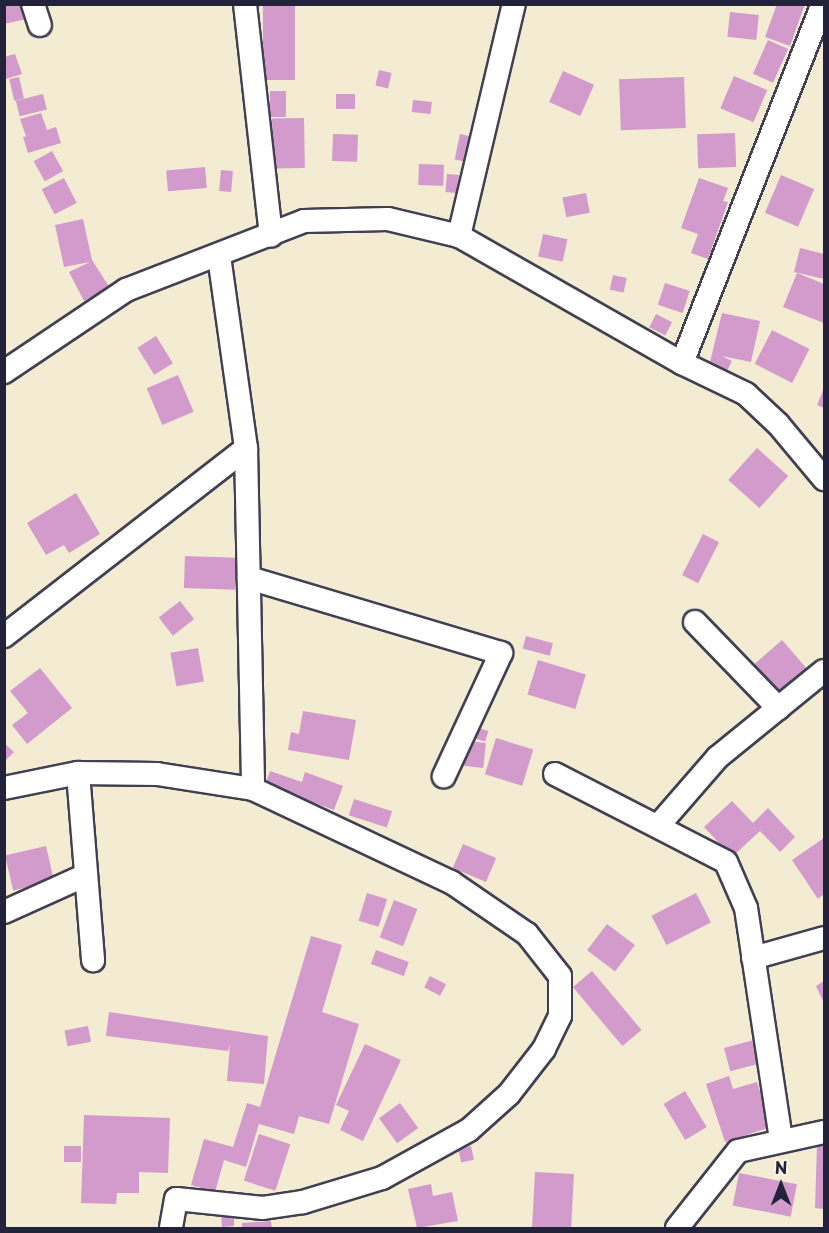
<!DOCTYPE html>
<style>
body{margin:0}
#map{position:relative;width:829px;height:1233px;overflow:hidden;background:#f3ebd2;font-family:"Playpen Sans",sans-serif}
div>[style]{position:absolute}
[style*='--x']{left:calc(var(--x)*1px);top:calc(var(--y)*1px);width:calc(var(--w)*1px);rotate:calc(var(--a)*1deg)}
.building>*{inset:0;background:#d39bcc;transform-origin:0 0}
.roads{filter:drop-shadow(2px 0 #414052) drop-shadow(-2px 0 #414052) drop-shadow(0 2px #414052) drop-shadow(0 -2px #414052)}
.street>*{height:22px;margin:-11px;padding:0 11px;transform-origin:11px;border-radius:11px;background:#fff}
span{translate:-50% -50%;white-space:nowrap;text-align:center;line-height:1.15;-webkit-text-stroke:4.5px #fcf5e5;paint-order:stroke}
.frame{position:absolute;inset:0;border:6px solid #22223b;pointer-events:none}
.north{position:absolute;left:751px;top:1155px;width:60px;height:60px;-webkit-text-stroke:4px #fcf5e5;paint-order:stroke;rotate:0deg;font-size:16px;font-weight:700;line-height:24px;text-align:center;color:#22223b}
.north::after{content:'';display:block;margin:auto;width:21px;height:27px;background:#22223b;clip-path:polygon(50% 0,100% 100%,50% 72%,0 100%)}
</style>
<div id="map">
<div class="building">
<div style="clip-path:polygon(4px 4px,22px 4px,26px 19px,4px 24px)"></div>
<div style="left:263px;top:4px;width:32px;height:76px"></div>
<div style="clip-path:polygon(777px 4px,805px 4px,790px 46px,765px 37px)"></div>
<div style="left:730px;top:12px;width:29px;height:25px;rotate:6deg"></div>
<div style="left:768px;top:40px;width:22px;height:37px;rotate:24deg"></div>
<div style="clip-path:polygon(15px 54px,22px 74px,6px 79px,4px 57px)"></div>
<div style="left:379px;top:70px;width:13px;height:16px;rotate:13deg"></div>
<div style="left:563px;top:71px;width:34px;height:34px;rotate:24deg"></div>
<div style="left:734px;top:76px;width:36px;height:35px;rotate:23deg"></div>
<div style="left:19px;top:77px;width:22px;height:10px;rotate:77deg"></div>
<div style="left:684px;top:77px;width:51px;height:65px;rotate:88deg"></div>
<div style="left:286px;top:91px;width:26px;height:16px;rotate:90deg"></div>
<div style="left:43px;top:94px;width:16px;height:28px;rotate:76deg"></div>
<div style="left:355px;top:94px;width:15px;height:19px;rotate:90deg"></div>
<div style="left:413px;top:100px;width:19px;height:12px;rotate:6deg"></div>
<div style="clip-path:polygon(41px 113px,47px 130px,56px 127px,61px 143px,28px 153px,23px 137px,32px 135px,26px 136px,20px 119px)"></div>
<div style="left:304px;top:118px;width:50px;height:32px;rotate:89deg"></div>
<div style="left:735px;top:133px;width:34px;height:38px;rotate:88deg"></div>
<div style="left:333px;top:134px;width:25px;height:27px;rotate:2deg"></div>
<div style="left:460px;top:134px;width:14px;height:26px;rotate:12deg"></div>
<div style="left:52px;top:151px;width:23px;height:21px;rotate:61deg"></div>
<div style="left:419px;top:164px;width:25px;height:21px;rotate:2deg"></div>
<div style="left:205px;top:167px;width:21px;height:39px;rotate:85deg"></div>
<div style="left:221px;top:170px;width:12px;height:21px;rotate:5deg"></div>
<div style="left:447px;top:174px;width:12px;height:18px;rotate:5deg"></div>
<div style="left:781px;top:175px;width:36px;height:41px;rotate:23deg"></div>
<div style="left:64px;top:178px;width:28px;height:25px;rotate:63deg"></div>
<div style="clip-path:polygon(699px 178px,728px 188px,723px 201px,728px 202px,708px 259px,691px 253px,698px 234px,681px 228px)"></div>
<div style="left:586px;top:193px;width:20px;height:24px;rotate:79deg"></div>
<div style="clip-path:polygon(83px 219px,92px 260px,110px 288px,84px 301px,69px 272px,90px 262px,64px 267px,55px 225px)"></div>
<div style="left:543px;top:234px;width:25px;height:23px;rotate:12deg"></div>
<div style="clip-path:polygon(800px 248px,824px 254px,824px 279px,794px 272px)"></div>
<div style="clip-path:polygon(797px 273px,824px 284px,824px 323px,783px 307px)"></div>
<div style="left:613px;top:275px;width:14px;height:15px;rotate:12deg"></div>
<div style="left:665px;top:283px;width:26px;height:23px;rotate:18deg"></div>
<div style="clip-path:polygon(722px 313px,760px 321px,751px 362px,722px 356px,732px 361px,727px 371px,710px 362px)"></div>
<div style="left:656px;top:314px;width:18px;height:15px;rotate:27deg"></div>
<div style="left:772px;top:330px;width:42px;height:38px;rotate:27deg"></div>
<div style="left:156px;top:336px;width:32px;height:22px;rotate:58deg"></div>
<div style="left:178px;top:375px;width:40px;height:34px;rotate:67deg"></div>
<div style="clip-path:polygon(824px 388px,824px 408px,817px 405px)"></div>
<div style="left:757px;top:448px;width:42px;height:43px;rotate:42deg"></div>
<div style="clip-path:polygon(76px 493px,100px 534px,69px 553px,64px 545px,46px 555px,27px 523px)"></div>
<div style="left:703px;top:534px;width:18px;height:46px;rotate:27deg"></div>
<div style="left:185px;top:556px;width:51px;height:32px;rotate:2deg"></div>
<div style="left:180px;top:601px;width:23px;height:27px;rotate:52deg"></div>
<div style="left:526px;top:636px;width:28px;height:13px;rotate:15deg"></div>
<div style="left:782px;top:640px;width:40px;height:38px;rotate:49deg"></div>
<div style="left:198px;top:648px;width:34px;height:28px;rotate:80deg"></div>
<div style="left:538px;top:660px;width:50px;height:36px;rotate:17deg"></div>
<div style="clip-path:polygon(40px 668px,72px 708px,27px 744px,12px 725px,28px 713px,10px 691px)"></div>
<div style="clip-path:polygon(303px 711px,356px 720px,349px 760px,288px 750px,291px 732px,299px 734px)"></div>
<div style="left:475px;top:727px;width:14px;height:11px;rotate:17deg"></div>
<div style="left:496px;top:738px;width:39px;height:38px;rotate:17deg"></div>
<div style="left:466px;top:741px;width:20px;height:25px;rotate:6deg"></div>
<div style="clip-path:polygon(4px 743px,14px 752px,4px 762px)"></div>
<div style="clip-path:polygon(270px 771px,302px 782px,305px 772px,343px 786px,334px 810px,265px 785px)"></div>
<div style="left:354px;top:799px;width:40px;height:17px;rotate:18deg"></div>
<div style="clip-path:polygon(732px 801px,753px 823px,768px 808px,795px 837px,780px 852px,760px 831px,732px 857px,704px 827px)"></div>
<div style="clip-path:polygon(824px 838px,824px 894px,818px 899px,792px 860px)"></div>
<div style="left:463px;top:844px;width:36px;height:26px;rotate:23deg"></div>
<div style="left:46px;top:846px;width:36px;height:42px;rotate:77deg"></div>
<div style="left:367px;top:893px;width:21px;height:29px;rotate:17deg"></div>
<div style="left:696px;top:893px;width:33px;height:50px;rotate:63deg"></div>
<div style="left:394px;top:900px;width:25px;height:40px;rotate:21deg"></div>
<div style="left:607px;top:924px;width:35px;height:33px;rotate:37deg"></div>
<div style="clip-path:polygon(311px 936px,342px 945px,322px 1012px,359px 1024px,329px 1124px,299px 1116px,294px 1134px,259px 1124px,246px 1167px,224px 1160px,215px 1192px,191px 1185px,204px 1139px,233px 1147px,247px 1103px,260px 1107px)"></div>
<div style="left:376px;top:950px;width:35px;height:15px;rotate:20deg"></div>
<div style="left:592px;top:971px;width:77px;height:25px;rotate:50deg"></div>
<div style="left:430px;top:976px;width:18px;height:13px;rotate:27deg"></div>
<div style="clip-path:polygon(824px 981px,824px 1003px,816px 986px)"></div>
<div style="clip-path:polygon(109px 1012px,268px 1036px,264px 1084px,227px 1081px,230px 1044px,228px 1051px,106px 1036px)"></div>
<div style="left:88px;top:1026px;width:16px;height:24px;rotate:79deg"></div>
<div style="left:754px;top:1040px;width:24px;height:31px;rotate:75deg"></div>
<div style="clip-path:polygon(365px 1044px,401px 1060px,363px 1141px,340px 1130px,349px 1111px,336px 1105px)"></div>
<div style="clip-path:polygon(729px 1076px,733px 1089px,757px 1082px,771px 1127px,725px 1142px,706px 1084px)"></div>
<div style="left:685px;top:1091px;width:42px;height:25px;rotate:59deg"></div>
<div style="left:400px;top:1103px;width:31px;height:26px;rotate:54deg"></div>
<div style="clip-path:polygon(84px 1115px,170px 1118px,168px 1173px,139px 1172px,139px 1193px,117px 1193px,116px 1204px,81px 1203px)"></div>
<div style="left:259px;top:1134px;width:33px;height:49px;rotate:18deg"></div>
<div style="clip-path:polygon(817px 1145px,824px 1146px,824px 1209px,815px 1208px)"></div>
<div style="left:64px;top:1146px;width:17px;height:16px"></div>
<div style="left:471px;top:1146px;width:14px;height:13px;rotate:78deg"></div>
<div style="left:535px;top:1172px;width:39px;height:56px;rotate:3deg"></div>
<div style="left:739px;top:1173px;width:59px;height:33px;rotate:11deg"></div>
<div style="clip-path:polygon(431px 1184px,433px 1196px,452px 1192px,458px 1221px,417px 1228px,408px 1189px)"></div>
<div style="clip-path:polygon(221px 1213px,234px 1213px,234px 1226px,222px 1227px)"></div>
<div style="clip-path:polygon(271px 1221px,272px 1228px,242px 1228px,242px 1223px)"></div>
</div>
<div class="roads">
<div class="street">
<div style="--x:33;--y:4;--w:22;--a:72"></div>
<div style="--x:245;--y:4;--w:233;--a:83.6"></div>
<div style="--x:459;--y:236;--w:238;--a:-76.7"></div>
<div style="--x:219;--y:256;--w:194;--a:82"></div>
<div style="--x:246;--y:448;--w:341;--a:88.8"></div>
<div style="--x:682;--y:363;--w:386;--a:-68.6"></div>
<div style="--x:4;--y:372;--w:147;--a:-33.9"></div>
<div style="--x:126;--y:290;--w:191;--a:-21.2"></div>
<div style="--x:304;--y:221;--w:84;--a:-1.4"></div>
<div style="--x:388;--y:219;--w:73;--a:13.5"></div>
<div style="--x:459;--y:236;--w:257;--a:29.7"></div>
<div style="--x:682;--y:363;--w:71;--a:25.8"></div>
<div style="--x:746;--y:394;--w:44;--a:43.2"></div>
<div style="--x:778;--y:424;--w:72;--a:50.1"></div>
<div style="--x:249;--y:578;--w:263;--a:16.6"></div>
<div style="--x:501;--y:653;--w:136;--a:114.9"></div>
<div style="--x:695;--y:622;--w:120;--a:46"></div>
<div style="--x:4;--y:636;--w:306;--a:-37.8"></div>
<div style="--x:78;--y:773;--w:188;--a:85.4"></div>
<div style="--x:555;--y:774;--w:192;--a:27.2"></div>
<div style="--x:726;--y:862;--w:50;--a:66.5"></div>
<div style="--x:746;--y:908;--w:234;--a:81.4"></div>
<div style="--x:4;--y:788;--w:76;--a:-11.5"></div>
<div style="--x:78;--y:773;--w:79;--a:0.7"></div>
<div style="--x:157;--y:774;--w:97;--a:8.9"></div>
<div style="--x:253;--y:789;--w:219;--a:25.2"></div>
<div style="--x:451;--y:882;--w:92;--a:34.4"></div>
<div style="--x:527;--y:934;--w:53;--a:51.8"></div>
<div style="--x:560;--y:976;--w:40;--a:90"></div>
<div style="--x:560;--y:1016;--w:37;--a:116"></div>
<div style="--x:544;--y:1049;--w:57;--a:127.9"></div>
<div style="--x:509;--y:1094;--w:54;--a:138"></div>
<div style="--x:469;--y:1130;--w:99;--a:151.1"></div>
<div style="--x:382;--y:1178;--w:83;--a:163.1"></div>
<div style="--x:303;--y:1202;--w:40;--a:171.5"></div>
<div style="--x:263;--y:1208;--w:87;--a:-174.1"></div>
<div style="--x:176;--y:1199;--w:29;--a:100"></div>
<div style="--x:658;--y:826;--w:91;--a:-49"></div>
<div style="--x:718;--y:757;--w:136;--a:-39.1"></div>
<div style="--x:4;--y:912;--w:90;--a:-24.3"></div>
<div style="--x:753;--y:958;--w:74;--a:-15.7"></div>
<div style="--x:677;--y:1228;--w:98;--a:-51.6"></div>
<div style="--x:738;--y:1151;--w:88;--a:-12.5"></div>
</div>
</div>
<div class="frame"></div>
<div class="north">N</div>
</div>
